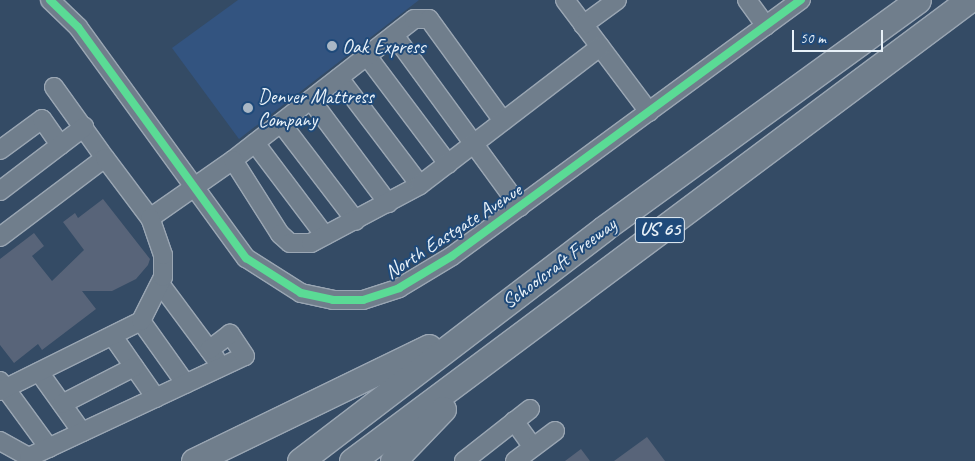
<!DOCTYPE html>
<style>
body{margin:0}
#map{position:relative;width:975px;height:461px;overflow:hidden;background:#344b65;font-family:Caveat,sans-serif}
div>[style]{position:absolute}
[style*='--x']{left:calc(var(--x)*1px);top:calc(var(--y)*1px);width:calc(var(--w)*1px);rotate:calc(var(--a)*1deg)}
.built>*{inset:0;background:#335480}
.building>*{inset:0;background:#586479}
.roads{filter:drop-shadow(1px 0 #9aa6b3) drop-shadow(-1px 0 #9aa6b3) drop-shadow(0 1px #9aa6b3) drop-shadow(0 -1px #9aa6b3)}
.minor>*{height:18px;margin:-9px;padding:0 9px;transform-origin:9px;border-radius:9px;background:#707e8c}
.highway>*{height:25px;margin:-12.5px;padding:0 12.5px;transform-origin:12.5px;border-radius:12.5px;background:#707e8c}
.cycleway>*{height:8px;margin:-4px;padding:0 4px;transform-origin:4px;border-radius:4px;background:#5adb95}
.dots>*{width:14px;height:14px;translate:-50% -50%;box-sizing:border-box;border:2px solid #1f4a7a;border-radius:50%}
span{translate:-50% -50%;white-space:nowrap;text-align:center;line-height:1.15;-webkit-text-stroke:4px #1f4a7a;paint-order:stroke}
.shield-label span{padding:1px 4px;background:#1f4a7a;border:1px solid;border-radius:4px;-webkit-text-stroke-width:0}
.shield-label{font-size:19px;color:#e8f1f8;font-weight:700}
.poi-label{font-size:20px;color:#e8f1f8}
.left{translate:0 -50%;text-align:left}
.street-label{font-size:20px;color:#e8f1f8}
.scale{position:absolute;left:792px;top:30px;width:91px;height:22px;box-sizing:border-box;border:2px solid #e8f1f8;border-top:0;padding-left:6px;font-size:15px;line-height:18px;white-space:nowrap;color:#e8f1f8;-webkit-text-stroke:4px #1f4a7a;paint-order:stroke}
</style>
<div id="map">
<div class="built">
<div style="clip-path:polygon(238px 0,419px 0,239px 139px,172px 48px)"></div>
</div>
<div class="building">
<div style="clip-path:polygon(103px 199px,150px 259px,148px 265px,136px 279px,112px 291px,82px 291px,96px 309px,42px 350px,38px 344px,14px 363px,0 345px,0 259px,34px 233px,44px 246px,32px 256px,52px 281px,84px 250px,63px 222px,75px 213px,78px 218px)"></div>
<div style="clip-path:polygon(647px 437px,665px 461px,614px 461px)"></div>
<div style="clip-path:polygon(581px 449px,590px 461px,565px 461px)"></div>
</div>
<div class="roads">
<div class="minor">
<div style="--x:50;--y:0;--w:39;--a:44"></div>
<div style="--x:78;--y:27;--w:286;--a:54"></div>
<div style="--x:246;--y:258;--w:65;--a:32.5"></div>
<div style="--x:301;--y:293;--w:33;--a:12"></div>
<div style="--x:333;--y:300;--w:30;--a:0"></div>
<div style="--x:363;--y:300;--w:38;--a:-18"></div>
<div style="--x:399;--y:288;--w:62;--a:-31.1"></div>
<div style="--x:452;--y:256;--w:433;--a:-36.3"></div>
<div style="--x:565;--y:0;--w:140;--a:53.1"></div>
<div style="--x:747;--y:0;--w:32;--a:54"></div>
<div style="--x:583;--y:25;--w:42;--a:-36.3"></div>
<div style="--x:394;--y:35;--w:213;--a:53.8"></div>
<div style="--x:367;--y:56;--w:135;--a:53.1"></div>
<div style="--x:339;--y:78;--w:134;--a:52.9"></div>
<div style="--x:54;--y:87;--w:87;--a:54.3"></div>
<div style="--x:311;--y:100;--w:129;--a:53.2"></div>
<div style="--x:281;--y:123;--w:123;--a:52.6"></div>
<div style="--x:255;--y:143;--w:116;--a:53"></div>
<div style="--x:0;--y:150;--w:52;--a:-36.4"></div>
<div style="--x:42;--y:119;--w:32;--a:55"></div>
<div style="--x:233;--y:160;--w:229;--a:-37.9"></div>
<div style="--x:414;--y:19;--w:15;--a:0"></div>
<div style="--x:429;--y:19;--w:126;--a:54"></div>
<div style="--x:0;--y:191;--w:106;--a:-37.3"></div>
<div style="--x:0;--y:237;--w:131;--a:-37"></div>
<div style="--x:105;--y:158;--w:75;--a:53.1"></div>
<div style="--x:150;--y:218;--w:101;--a:-34.9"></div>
<div style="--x:233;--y:160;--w:88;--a:57.6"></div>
<div style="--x:280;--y:234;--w:13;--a:42"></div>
<div style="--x:290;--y:243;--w:21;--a:0"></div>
<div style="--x:311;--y:243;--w:123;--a:-28"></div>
<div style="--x:420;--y:185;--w:227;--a:-37.5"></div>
<div style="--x:161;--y:285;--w:92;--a:53.4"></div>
<div style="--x:141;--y:321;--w:77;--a:54.5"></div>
<div style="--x:114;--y:338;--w:73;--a:55"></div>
<div style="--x:39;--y:372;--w:74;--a:54.4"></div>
<div style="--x:0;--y:381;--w:83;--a:53.8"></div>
<div style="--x:0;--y:391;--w:157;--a:-26.4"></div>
<div style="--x:141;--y:321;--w:49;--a:-63.4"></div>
<div style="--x:163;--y:277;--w:22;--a:-90"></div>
<div style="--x:163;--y:255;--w:39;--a:-109"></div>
<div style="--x:62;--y:404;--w:81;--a:-27.2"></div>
<div style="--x:514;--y:421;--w:32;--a:54"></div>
<div style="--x:0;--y:441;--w:33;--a:29"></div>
<div style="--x:29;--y:457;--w:238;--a:-25.1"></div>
<div style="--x:245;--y:356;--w:27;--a:-124"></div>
<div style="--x:230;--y:334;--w:26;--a:143"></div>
<div style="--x:464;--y:461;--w:84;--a:-38.2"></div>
<div style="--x:515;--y:461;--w:50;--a:-36.9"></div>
</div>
<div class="highway">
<div style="--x:194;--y:461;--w:261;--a:-25.9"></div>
<div style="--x:300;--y:461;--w:382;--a:-37.4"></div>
<div style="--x:603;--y:229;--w:389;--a:-36"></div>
<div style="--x:352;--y:461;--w:770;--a:-36.77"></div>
<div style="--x:393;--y:461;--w:72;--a:-46.1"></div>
</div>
</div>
<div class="cycleway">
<div style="--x:50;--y:0;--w:39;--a:44"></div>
<div style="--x:78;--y:27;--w:286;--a:54"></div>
<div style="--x:246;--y:258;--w:65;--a:32.5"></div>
<div style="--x:301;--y:293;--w:33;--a:12"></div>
<div style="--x:333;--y:300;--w:30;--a:0"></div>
<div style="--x:363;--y:300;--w:38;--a:-18"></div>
<div style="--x:399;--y:288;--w:62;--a:-31.1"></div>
<div style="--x:452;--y:256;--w:433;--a:-36.3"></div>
</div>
<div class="dots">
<div style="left:332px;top:46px;background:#a9b7c5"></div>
<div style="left:248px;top:108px;background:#a9b7c5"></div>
</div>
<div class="shield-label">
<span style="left:660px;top:230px">US 65</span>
</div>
<div class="poi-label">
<span class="left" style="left:342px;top:46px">Oak Express</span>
<span class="left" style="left:258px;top:108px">Denver Mattress<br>Company</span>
</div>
<div class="street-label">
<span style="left:453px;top:231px;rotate:-33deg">North Eastgate Avenue</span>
<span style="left:559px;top:263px;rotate:-37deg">Schoolcraft Freeway</span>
</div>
<div class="scale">50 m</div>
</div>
